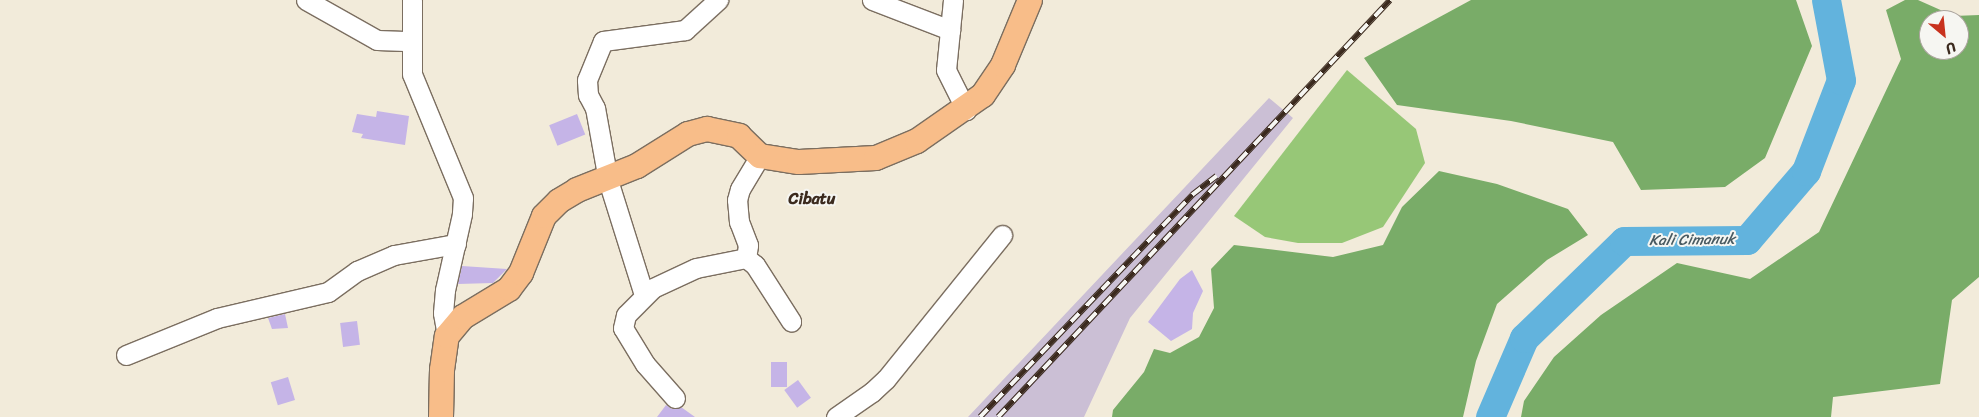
<!DOCTYPE html>
<style>
body{margin:0}
#map{position:relative;width:1979px;height:417px;overflow:hidden;background:#f2ebda;font-family:Sriracha,sans-serif}
div>[style]{position:absolute}
[style*='--x']{left:calc(var(--x)*1px);top:calc(var(--y)*1px);width:calc(var(--w)*1px);rotate:calc(var(--a)*1deg)}
.industrial>*{inset:0;background:#cbbfd5}
.green>*{inset:0;background:#97c777}
.forest>*{inset:0;background:#79ac68}
.river>*{height:29px;margin:-14.5px;padding:0 14.5px;transform-origin:14.5px;border-radius:14.5px;background:#62b3dd}
.building>*{inset:0;background:#c5b4e7;transform-origin:0 0}
.roads{filter:drop-shadow(1px 0 #7b6e60) drop-shadow(-1px 0 #7b6e60) drop-shadow(0 1px #7b6e60) drop-shadow(0 -1px #7b6e60)}
.minor>*{height:19px;margin:-9.5px;padding:0 9.5px;transform-origin:9.5px;border-radius:9.5px;background:#fff}
.major>*{height:24px;margin:-12px;padding:0 12px;transform-origin:12px;border-radius:12px;background:#f8bd89}
.rail>*{height:5.5px;margin-top:-2.75px;transform-origin:0;background:repeating-linear-gradient(90deg,#f6f6f2 0 11px,#3b2a1e 0 22px);box-sizing:border-box;border-block:1px solid #3b2a1e}
span{translate:-50% -50%;white-space:nowrap;text-align:center;line-height:1.15;-webkit-text-stroke:4px #f6f6f2;paint-order:stroke}
.water-label{font-size:15px;color:#495a61;font-style:italic}
.quarter-label{font-size:16px;color:#3b2a1e;font-weight:700}
.north{position:absolute;left:1919px;top:10px;width:50px;height:50px;box-sizing:border-box;background:#f6f6f2;border:1px solid #aba49d;border-radius:50%;rotate:152deg;font-size:14px;font-weight:700;line-height:20px;text-align:center;color:#3b2a1e}
.north::after{content:'';display:block;margin:auto;width:18px;height:22px;background:#c8321e;clip-path:polygon(50% 0,100% 100%,50% 72%,0 100%)}
</style>
<div id="map">
<div class="industrial">
<div style="clip-path:polygon(1269px 98px,1293px 118px,1130px 318px,1084px 417px,968px 417px)"></div>
</div>
<div class="green">
<div style="clip-path:polygon(1347px 70px,1416px 129px,1425px 163px,1383px 227px,1342px 243px,1298px 243px,1265px 237px,1234px 216px)"></div>
</div>
<div class="forest">
<div style="clip-path:polygon(1471px 0,1796px 0,1812px 46px,1765px 158px,1725px 187px,1641px 190px,1613px 142px,1511px 121px,1397px 105px,1364px 58px)"></div>
<div style="clip-path:polygon(evenodd,1905px 0,1918px 0,1954px 16px,1979px 15px,1979px 277px,1952px 300px,1940px 384px,1833px 397px,1831px 417px,1521px 417px,1524px 401px,1554px 357px,1601px 315px,1677px 263px,1750px 279px,1819px 232px,1901px 59px,1886px 10px,1905px 0,1929px 20px,1959px 20px,1959px 50px,1929px 50px,1929px 20px)"></div>
<div style="clip-path:polygon(1439px 171px,1497px 184px,1568px 209px,1588px 235px,1547px 260px,1497px 304px,1476px 361px,1463px 417px,1112px 417px,1113px 410px,1144px 372px,1154px 349px,1170px 353px,1199px 337px,1214px 308px,1211px 269px,1234px 245px,1333px 257px,1383px 245px,1402px 207px)"></div>
</div>
<div class="river">
<div style="--x:1490;--y:417;--w:86;--a:-66.7"></div>
<div style="--x:1524;--y:338;--w:139;--a:-44.1"></div>
<div style="--x:1624;--y:241;--w:123;--a:-0.5"></div>
<div style="--x:1747;--y:240;--w:91;--a:-49.5"></div>
<div style="--x:1806;--y:171;--w:97;--a:-69"></div>
<div style="--x:1841;--y:80;--w:81;--a:-100.6"></div>
</div>
<div class="building">
<div style="clip-path:polygon(377px 111px,409px 116px,405px 145px,361px 138px,363px 134px,352px 132px,357px 114px,376px 117px)"></div>
<div style="left:577px;top:114px;width:22px;height:30px;rotate:68deg"></div>
<div style="clip-path:polygon(462px 266px,507px 269px,493px 283px,458px 284px)"></div>
<div style="clip-path:polygon(1192px 270px,1203px 291px,1193px 313px,1192px 329px,1171px 341px,1148px 322px,1180px 279px)"></div>
<div style="clip-path:polygon(285px 314px,288px 328px,272px 329px,268px 318px)"></div>
<div style="left:357px;top:321px;width:24px;height:17px;rotate:83deg"></div>
<div style="left:771px;top:362px;width:16px;height:25px"></div>
<div style="left:288px;top:377px;width:24px;height:18px;rotate:73deg"></div>
<div style="left:798px;top:380px;width:22px;height:17px;rotate:54deg"></div>
<div style="clip-path:polygon(666px 405px,672px 409px,681px 407px,695px 417px,657px 417px)"></div>
</div>
<div class="roads">
<div class="minor">
<div style="--x:306;--y:0;--w:81;--a:29.4"></div>
<div style="--x:377;--y:40;--w:35;--a:2"></div>
<div style="--x:412;--y:0;--w:74;--a:90"></div>
<div style="--x:412;--y:74;--w:134;--a:67.6"></div>
<div style="--x:463;--y:198;--w:16;--a:94"></div>
<div style="--x:462;--y:214;--w:78;--a:102.6"></div>
<div style="--x:445;--y:290;--w:23;--a:95"></div>
<div style="--x:443;--y:313;--w:23;--a:80"></div>
<div style="--x:872;--y:0;--w:84;--a:21"></div>
<div style="--x:953;--y:0;--w:70;--a:95.7"></div>
<div style="--x:946;--y:70;--w:45;--a:63.4"></div>
<div style="--x:746;--y:258;--w:13;--a:-81"></div>
<div style="--x:748;--y:245;--w:25;--a:-111"></div>
<div style="--x:739;--y:222;--w:22;--a:-95"></div>
<div style="--x:737;--y:200;--w:11;--a:-75"></div>
<div style="--x:740;--y:189;--w:39;--a:-59"></div>
<div style="--x:644;--y:295;--w:121;--a:-107.4"></div>
<div style="--x:608;--y:180;--w:73;--a:-100.2"></div>
<div style="--x:595;--y:108;--w:15;--a:-118"></div>
<div style="--x:588;--y:95;--w:15;--a:-94"></div>
<div style="--x:587;--y:80;--w:42;--a:-67.7"></div>
<div style="--x:603;--y:41;--w:83;--a:-7.6"></div>
<div style="--x:685;--y:30;--w:45;--a:-42.3"></div>
<div style="--x:126;--y:355;--w:98;--a:-22.1"></div>
<div style="--x:217;--y:318;--w:114;--a:-13.2"></div>
<div style="--x:328;--y:292;--w:36;--a:-36"></div>
<div style="--x:357;--y:271;--w:40;--a:-23.4"></div>
<div style="--x:394;--y:255;--w:63;--a:-10.1"></div>
<div style="--x:675;--y:398;--w:45;--a:-131.4"></div>
<div style="--x:645;--y:364;--w:42;--a:-121.4"></div>
<div style="--x:623;--y:328;--w:13;--a:-77"></div>
<div style="--x:626;--y:315;--w:38;--a:-45"></div>
<div style="--x:653;--y:288;--w:47;--a:-24.9"></div>
<div style="--x:696;--y:268;--w:51;--a:-11.3"></div>
<div style="--x:746;--y:258;--w:11;--a:38"></div>
<div style="--x:755;--y:265;--w:67;--a:57.3"></div>
<div style="--x:836;--y:417;--w:44;--a:-34.8"></div>
<div style="--x:872;--y:392;--w:19;--a:-43"></div>
<div style="--x:886;--y:379;--w:185;--a:-51.1"></div>
</div>
<div class="major">
<div style="--x:441;--y:417;--w:47;--a:-88.8"></div>
<div style="--x:442;--y:370;--w:34;--a:-82"></div>
<div style="--x:447;--y:336;--w:25;--a:-50"></div>
<div style="--x:463;--y:317;--w:54;--a:-31.3"></div>
<div style="--x:509;--y:289;--w:20;--a:-53"></div>
<div style="--x:521;--y:273;--w:61;--a:-68"></div>
<div style="--x:544;--y:216;--w:21;--a:-45"></div>
<div style="--x:559;--y:201;--w:21;--a:-31"></div>
<div style="--x:577;--y:190;--w:65;--a:-21.8"></div>
<div style="--x:637;--y:166;--w:60;--a:-32.1"></div>
<div style="--x:688;--y:134;--w:20;--a:-15"></div>
<div style="--x:707;--y:129;--w:33;--a:12"></div>
<div style="--x:739;--y:136;--w:29;--a:44"></div>
<div style="--x:760;--y:156;--w:39;--a:9"></div>
<div style="--x:799;--y:162;--w:77;--a:-3"></div>
<div style="--x:876;--y:158;--w:44;--a:-22.5"></div>
<div style="--x:917;--y:141;--w:80;--a:-34.9"></div>
<div style="--x:983;--y:95;--w:36;--a:-56"></div>
<div style="--x:1003;--y:65;--w:70;--a:-67.4"></div>
</div>
</div>
<div class="rail">
<div style="--x:980;--y:417;--w:307;--a:-46.3"></div>
<div style="--x:1192;--y:195;--w:31;--a:-38"></div>
<div style="--x:998;--y:417;--w:572;--a:-46.77"></div>
</div>
<div class="water-label">
<span style="left:1692px;top:240px;rotate:-1deg">Kali Cimanuk</span>
</div>
<div class="quarter-label">
<span style="left:812px;top:199px">Cibatu</span>
</div>
<div class="north">U</div>
</div>
